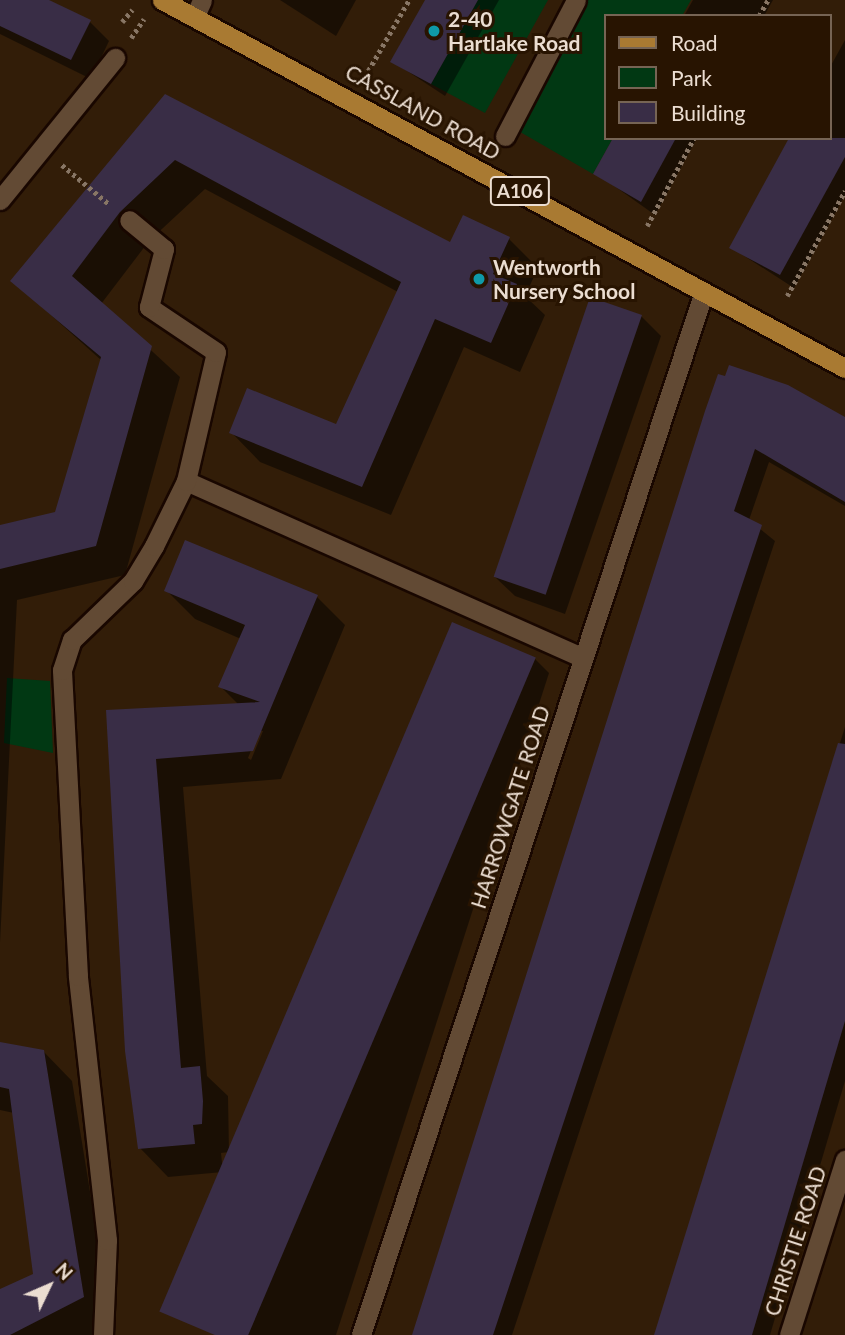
<!DOCTYPE html>
<style>
body{margin:0}
#map{position:relative;width:845px;height:1335px;overflow:hidden;background:#321d08;font-family:Lato,sans-serif}
div>[style]{position:absolute}
[style*='--x']{left:calc(var(--x)*1px);top:calc(var(--y)*1px);width:calc(var(--w)*1px);rotate:calc(var(--a)*1deg)}
.green>*{inset:0;background:#013813}
.shadow>*{inset:0;background:#0007}
.building>*{inset:0;background:#392d46;transform-origin:0 0}
.path>*{height:4.5px;margin-top:-2.25px;transform-origin:0;background:repeating-linear-gradient(90deg,#887665 0 3.5px,transparent 0 7px)}
.roads{filter:drop-shadow(2px 0 #190700) drop-shadow(-2px 0 #190700) drop-shadow(0 2px #190700) drop-shadow(0 -2px #190700)}
.service>*{height:19px;margin:-9.5px;padding:0 9.5px;transform-origin:9.5px;border-radius:9.5px;background:#624a34}
.pedestrian>*{height:19px;margin:-9.5px;padding:0 9.5px;transform-origin:9.5px;border-radius:9.5px;background:#624a34}
.minor>*{height:19px;margin:-9.5px;padding:0 9.5px;transform-origin:9.5px;border-radius:9.5px;background:#624a34}
.primary>*{height:19px;margin:-9.5px;padding:0 9.5px;transform-origin:9.5px;border-radius:9.5px;background:#a97a32}
.dots>*{width:19px;height:19px;translate:-50% -50%;box-sizing:border-box;border:4px solid #281401;border-radius:50%}
span{translate:-50% -50%;white-space:nowrap;text-align:center;line-height:1.15;-webkit-text-stroke:6px #281401;paint-order:stroke}
.shield-label span{padding:2px 5px;background:#281401;border:2px solid;border-radius:5px;-webkit-text-stroke-width:0}
.shield-label{font-size:19px;color:#ebddd1;font-weight:700}
.poi-label{font-size:21px;color:#ebddd1;font-weight:700}
.left{translate:0 -50%;text-align:left}
.street-label{font-size:21px;color:#ebddd1}
.legend{position:absolute;left:604px;top:14px;width:228px;height:126px;box-sizing:border-box;background:#281401;border:2px solid #766454;margin:0;padding:9px 12px;list-style:none;font-size:21px;color:#ebddd1}
.legend li{display:flex;align-items:center;gap:14px;height:35px}
.legend b{width:35px;border:2px solid #766454}
.north{position:absolute;left:14px;top:1251px;width:70px;height:70px;-webkit-text-stroke:5px #281401;paint-order:stroke;rotate:46deg;font-size:19px;font-weight:700;line-height:28px;text-align:center;color:#ebddd1}
.north::after{content:'';display:block;margin:auto;width:24px;height:32px;background:#ebddd1;clip-path:polygon(50% 0,100% 100%,50% 72%,0 100%)}
</style>
<div id="map">
<div class="green">
<div style="clip-path:polygon(478px 0,548px 0,485px 113px,431px 84px)"></div>
<div style="clip-path:polygon(587px 0,691px 0,682px 16px,605px 16px,605px 138px,613px 138px,593px 174px,515px 129px)"></div>
<div style="clip-path:polygon(7px 678px,50px 681px,53px 753px,4px 743px)"></div>
</div>
<div class="shadow">
<div style="clip-path:polygon(0 0,45px 0,90px 22px,109px 41px,91px 79px,0 34px)"></div>
<div style="clip-path:polygon(280px 0,356px 0,336px 36px)"></div>
<div style="clip-path:polygon(427px 0,499px 0,445px 96px,392px 61px)"></div>
<div style="clip-path:polygon(693px 0,773px 0,764px 16px,684px 16px)"></div>
<div style="clip-path:polygon(845px 40px,845px 195px,794px 288px,732px 248px,829px 138px,829px 69px)"></div>
<div style="clip-path:polygon(165px 96px,450px 245px,509px 239px,538px 268px,525px 296px,545px 315px,520px 372px,464px 347px,391px 515px,260px 462px,231px 432px,337px 426px,398px 292px,205px 189px,149px 241px,101px 304px,180px 377px,125px 575px,17px 600px,0 943px,0 527px,56px 514px,101px 360px,13px 281px)"></div>
<div style="clip-path:polygon(615px 138px,697px 138px,655px 215px,596px 173px)"></div>
<div style="clip-path:polygon(641px 316px,661px 336px,565px 614px,515px 596px,495px 577px)"></div>
<div style="clip-path:polygon(726px 379px,845px 419px,845px 506px,769px 462px,749px 520px,775px 541px,512px 1335px,413px 1335px)"></div>
<div style="clip-path:polygon(evenodd,166px 590px,317px 597px,345px 625px,281px 779px,183px 787px,207px 1076px,228px 1096px,229px 1152px,221px 1153px,223px 1172px,168px 1177px,140px 1148px,108px 712px,239px 705px,220px 686px,241px 639px,195px 619px,166px 590px,259px 731px,263px 731px,251px 760px,248px 758px,259px 731px)"></div>
<div style="clip-path:polygon(535px 659px,549px 673px,336px 1335px,224px 1335px)"></div>
<div style="clip-path:polygon(845px 727px,845px 1081px,770px 1335px,656px 1335px)"></div>
<div style="clip-path:polygon(0 1044px,43px 1051px,72px 1081px,112px 1327px,96px 1335px,0 1335px,0 1291px,35px 1275px,14px 1113px,0 1110px)"></div>
</div>
<div class="building">
<div style="clip-path:polygon(0 0,49px 0,91px 20px,71px 60px,0 26px)"></div>
<div style="clip-path:polygon(425px 0,478px 0,431px 84px,390px 62px)"></div>
<div style="clip-path:polygon(165px 94px,450px 242px,463px 215px,510px 237px,493px 274px,517px 284px,491px 343px,435px 319px,362px 487px,229px 433px,247px 388px,336px 424px,401px 282px,175px 160px,120px 212px,72px 276px,152px 346px,96px 546px,0 569px,0 525px,55px 512px,101px 357px,10px 281px)"></div>
<div style="clip-path:polygon(613px 138px,676px 138px,641px 202px,593px 174px)"></div>
<div style="clip-path:polygon(789px 138px,845px 138px,845px 157px,780px 275px,729px 248px)"></div>
<div style="left:590px;top:297px;width:55px;height:296px;rotate:19deg"></div>
<div style="clip-path:polygon(729px 365px,788px 385px,845px 417px,845px 502px,755px 449px,734px 511px,762px 525px,493px 1335px,412px 1335px,705px 411px,718px 374px,725px 376px)"></div>
<div style="clip-path:polygon(185px 540px,318px 595px,253px 751px,156px 759px,181px 1068px,200px 1066px,203px 1101px,202px 1124px,193px 1125px,195px 1144px,138px 1149px,125px 1051px,106px 710px,260px 702px,218px 687px,245px 625px,164px 591px)"></div>
<div style="left:452px;top:622px;width:91px;height:749px;rotate:23deg"></div>
<div style="clip-path:polygon(838px 743px,845px 744px,845px 1021px,752px 1335px,654px 1335px)"></div>
<div style="clip-path:polygon(0 1042px,44px 1050px,84px 1297px,10px 1335px,0 1335px,0 1289px,33px 1274px,9px 1089px,0 1087px)"></div>
</div>
<div class="path">
<div style="--x:759;--y:16;--w:18;--a:-61"></div>
<div style="--x:122;--y:22;--w:16;--a:-50"></div>
<div style="--x:131;--y:38;--w:23;--a:-56"></div>
<div style="--x:368;--y:71;--w:82;--a:-60"></div>
<div style="--x:62;--y:165;--w:61;--a:39.7"></div>
<div style="--x:647;--y:226;--w:100;--a:-61.9"></div>
<div style="--x:787;--y:296;--w:120;--a:-61.1"></div>
</div>
<div class="roads">
<div class="service">
<div style="--x:186;--y:481;--w:433;--a:24"></div>
<div style="--x:103;--y:1335;--w:95;--a:-87.6"></div>
<div style="--x:107;--y:1240;--w:266;--a:-96.3"></div>
<div style="--x:78;--y:976;--w:306;--a:-93"></div>
<div style="--x:62;--y:670;--w:32;--a:-72"></div>
<div style="--x:72;--y:640;--w:85;--a:-44"></div>
<div style="--x:133;--y:581;--w:41;--a:-59"></div>
<div style="--x:154;--y:546;--w:72;--a:-63.8"></div>
<div style="--x:186;--y:481;--w:132;--a:-76.9"></div>
<div style="--x:216;--y:352;--w:81;--a:-146.1"></div>
<div style="--x:149;--y:307;--w:60;--a:-75.5"></div>
<div style="--x:164;--y:249;--w:45;--a:-140.4"></div>
</div>
<div class="pedestrian">
<div style="--x:505;--y:136;--w:153;--a:-62.4"></div>
</div>
<div class="minor">
<div style="--x:195;--y:16;--w:17;--a:-66"></div>
<div style="--x:0;--y:200;--w:183;--a:-51"></div>
<div style="--x:361;--y:1335;--w:1096;--a:-71.81"></div>
<div style="--x:789;--y:1335;--w:184;--a:-72.3"></div>
</div>
<div class="primary">
<div style="--x:162;--y:0;--w:776;--a:28.32"></div>
</div>
</div>
<div class="dots">
<div style="left:434px;top:31px;background:#0f9aa8"></div>
<div style="left:479px;top:279px;background:#0f9aa8"></div>
</div>
<div class="shield-label">
<span style="left:520px;top:191px">A106</span>
</div>
<div class="poi-label">
<span class="left" style="left:448px;top:31px">2-40<br>Hartlake Road</span>
<span class="left" style="left:493px;top:279px">Wentworth<br>Nursery School</span>
</div>
<div class="street-label">
<span style="left:423px;top:112px;rotate:29deg">CASSLAND ROAD</span>
<span style="left:510px;top:807px;rotate:-72deg">HARROWGATE ROAD</span>
<span style="left:795px;top:1241px;rotate:-72deg">CHRISTIE ROAD</span>
</div>
<ul class="legend">
<li><b style="height:9px;background:#a97a32"></b>Road</li>
<li><b style="height:19px;background:#013813"></b>Park</li>
<li><b style="height:19px;background:#392d46"></b>Building</li>
</ul>
<div class="north">N</div>
</div>
